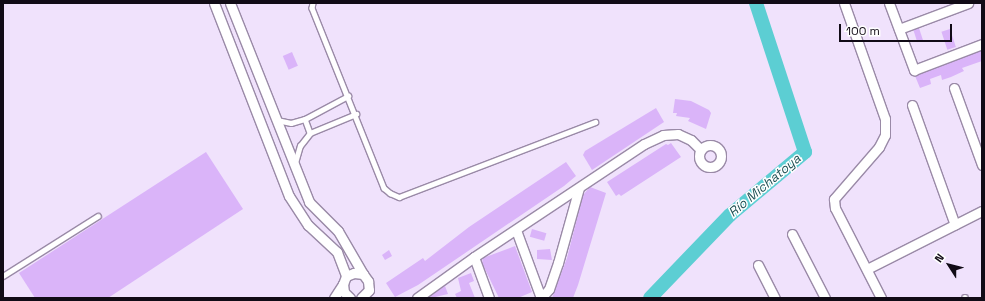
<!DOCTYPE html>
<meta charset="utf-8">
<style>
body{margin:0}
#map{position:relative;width:985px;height:301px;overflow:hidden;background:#f0e2fc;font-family:"Space Grotesk",sans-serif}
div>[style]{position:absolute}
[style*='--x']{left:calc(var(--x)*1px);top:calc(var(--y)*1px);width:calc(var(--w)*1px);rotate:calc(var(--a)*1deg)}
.river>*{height:14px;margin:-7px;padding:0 7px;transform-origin:7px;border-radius:7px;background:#5cced3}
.building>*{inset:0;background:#dab4f9;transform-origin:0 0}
.roads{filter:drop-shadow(1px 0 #9a8aa7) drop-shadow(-1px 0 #9a8aa7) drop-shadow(0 1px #9a8aa7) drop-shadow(0 -1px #9a8aa7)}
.service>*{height:4.5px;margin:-2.25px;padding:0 2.25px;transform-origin:2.25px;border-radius:2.25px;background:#fff}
.minor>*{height:9px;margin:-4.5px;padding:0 4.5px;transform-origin:4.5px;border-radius:4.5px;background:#fff}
.minor>.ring{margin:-4.5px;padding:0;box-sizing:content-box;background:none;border:9px solid #fff;border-radius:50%}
span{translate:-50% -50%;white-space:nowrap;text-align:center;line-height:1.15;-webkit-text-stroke:3px #fff;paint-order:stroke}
.water-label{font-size:13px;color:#1d4f52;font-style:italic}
.frame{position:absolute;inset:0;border:4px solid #110b16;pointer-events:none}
.north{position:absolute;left:929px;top:245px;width:40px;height:40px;-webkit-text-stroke:3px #fff;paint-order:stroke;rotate:306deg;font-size:11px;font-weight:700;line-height:16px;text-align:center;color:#110b16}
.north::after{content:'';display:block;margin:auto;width:14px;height:18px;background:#110b16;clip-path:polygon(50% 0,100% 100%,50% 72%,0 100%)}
.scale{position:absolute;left:839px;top:24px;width:113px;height:18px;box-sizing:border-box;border:2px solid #110b16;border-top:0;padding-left:5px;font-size:12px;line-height:14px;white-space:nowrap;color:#110b16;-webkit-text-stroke:3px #fff;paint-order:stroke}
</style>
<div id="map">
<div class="river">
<div style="--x:650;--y:298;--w:115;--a:-46.1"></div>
<div style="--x:730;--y:215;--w:98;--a:-40"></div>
<div style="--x:805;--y:152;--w:157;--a:-108.2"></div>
</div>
<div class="building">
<div style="left:919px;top:28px;width:13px;height:6px;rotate:72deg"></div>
<div style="left:950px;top:29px;width:19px;height:9px;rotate:72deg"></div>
<div style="clip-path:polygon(982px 50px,982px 61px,962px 68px,964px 71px,951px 77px,942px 80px,941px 75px,930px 79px,931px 84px,920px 88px,915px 76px)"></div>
<div style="left:292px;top:52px;width:15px;height:10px;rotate:67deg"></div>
<div style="clip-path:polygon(675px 99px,691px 101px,709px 110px,711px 113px,706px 129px,688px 121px,690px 118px,676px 116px,677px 113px,673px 113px)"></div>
<div style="clip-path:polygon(656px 108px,664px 122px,592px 170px,583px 155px,585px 151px)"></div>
<div style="clip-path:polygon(671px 143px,681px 157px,621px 196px,619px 194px,616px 196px,607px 182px,666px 144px,668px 145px)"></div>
<div style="clip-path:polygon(206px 152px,243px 209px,108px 298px,35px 298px,19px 273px)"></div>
<div style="clip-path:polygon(566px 162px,576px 176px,564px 186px,418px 285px,395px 297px,386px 283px,423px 258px,425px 261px,469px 227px)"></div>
<div style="clip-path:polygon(590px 187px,606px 193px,578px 285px,573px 298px,552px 298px,567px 258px,583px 195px)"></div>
<div style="left:532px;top:229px;width:15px;height:8px;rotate:16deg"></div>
<div style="clip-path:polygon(515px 246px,532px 292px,518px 298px,499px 298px,482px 263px,483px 258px)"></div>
<div style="clip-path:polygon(550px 249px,552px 260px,537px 259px,537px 250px)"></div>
<div style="clip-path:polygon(389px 250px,392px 256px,385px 260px,382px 255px)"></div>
<div style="clip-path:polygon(471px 273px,474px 281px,469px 283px,475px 298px,457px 298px,455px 294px,461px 291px,458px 278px)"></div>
<div style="clip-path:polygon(445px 286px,448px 294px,431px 298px,430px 296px)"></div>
</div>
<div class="roads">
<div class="service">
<div style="--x:313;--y:3;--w:5;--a:101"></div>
<div style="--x:312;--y:8;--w:194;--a:68.2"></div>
<div style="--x:384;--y:188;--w:8;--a:40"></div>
<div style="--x:390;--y:193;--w:10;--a:24"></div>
<div style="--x:399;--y:197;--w:210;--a:-20.9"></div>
<div style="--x:305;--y:119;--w:15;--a:70"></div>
<div style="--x:277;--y:120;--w:14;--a:12"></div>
<div style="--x:291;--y:123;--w:15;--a:-16"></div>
<div style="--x:305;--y:119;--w:49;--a:-28.1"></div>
<div style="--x:295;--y:163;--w:18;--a:-74"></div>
<div style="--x:300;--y:146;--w:16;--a:-52"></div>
<div style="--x:310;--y:133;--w:50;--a:-22.4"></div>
<div style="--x:3;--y:276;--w:112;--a:-32.3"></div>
<div style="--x:965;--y:297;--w:1;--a:90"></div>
</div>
<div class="minor">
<div style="--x:214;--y:3;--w:207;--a:68.8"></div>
<div style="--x:289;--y:196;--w:35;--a:57"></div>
<div style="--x:308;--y:225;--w:40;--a:43"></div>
<div style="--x:337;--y:252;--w:26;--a:69"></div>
<div style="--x:230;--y:3;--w:214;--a:68.3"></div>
<div style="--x:309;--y:202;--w:41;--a:45"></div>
<div style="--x:338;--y:231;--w:50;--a:59.8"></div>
<div style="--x:844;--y:3;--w:123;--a:70.5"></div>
<div style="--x:885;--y:119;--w:16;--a:90"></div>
<div style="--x:885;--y:135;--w:13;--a:117"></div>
<div style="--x:879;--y:147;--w:69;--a:130.9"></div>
<div style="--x:834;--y:199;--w:9;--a:84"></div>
<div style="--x:835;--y:208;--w:101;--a:62.9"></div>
<div style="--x:889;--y:3;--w:72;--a:69.5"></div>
<div style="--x:914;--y:70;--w:73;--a:-20.9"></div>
<div style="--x:899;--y:29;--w:74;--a:-20.6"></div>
<div style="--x:954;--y:88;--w:82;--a:70"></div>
<div style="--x:912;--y:105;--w:127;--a:70.3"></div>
<div class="ring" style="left:699px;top:145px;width:13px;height:13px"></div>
<div style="--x:516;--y:230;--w:72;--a:69.8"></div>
<div style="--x:792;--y:234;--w:72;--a:62.7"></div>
<div style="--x:474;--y:257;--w:44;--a:69.9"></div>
<div style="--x:758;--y:265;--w:37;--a:63"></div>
<div style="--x:867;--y:269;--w:129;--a:-26.8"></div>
<div style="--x:334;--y:298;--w:17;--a:-57"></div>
<div style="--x:350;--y:298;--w:8;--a:-135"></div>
<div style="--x:344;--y:292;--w:8;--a:-97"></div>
<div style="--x:343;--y:284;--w:9;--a:-69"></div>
<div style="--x:346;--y:276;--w:9;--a:-21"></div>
<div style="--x:354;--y:273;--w:9;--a:6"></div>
<div style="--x:363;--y:274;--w:9;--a:54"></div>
<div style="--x:368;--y:281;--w:9;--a:84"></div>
<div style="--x:369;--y:290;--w:11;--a:135"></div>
<div style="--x:417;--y:298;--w:70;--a:-35.7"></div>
<div style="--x:474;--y:257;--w:204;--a:-33.6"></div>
<div style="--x:644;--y:144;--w:21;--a:-25"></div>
<div style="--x:663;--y:135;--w:15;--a:-4"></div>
<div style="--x:678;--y:134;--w:14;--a:25"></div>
<div style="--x:691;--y:140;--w:14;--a:45"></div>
<div style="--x:541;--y:298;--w:12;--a:-48"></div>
<div style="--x:549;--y:289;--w:28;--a:-71"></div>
<div style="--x:558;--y:263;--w:78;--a:-74.4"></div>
</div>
</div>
<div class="water-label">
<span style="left:765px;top:186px;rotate:-40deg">Río Michatoya</span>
</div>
<div class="frame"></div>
<div class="north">N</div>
<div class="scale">100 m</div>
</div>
